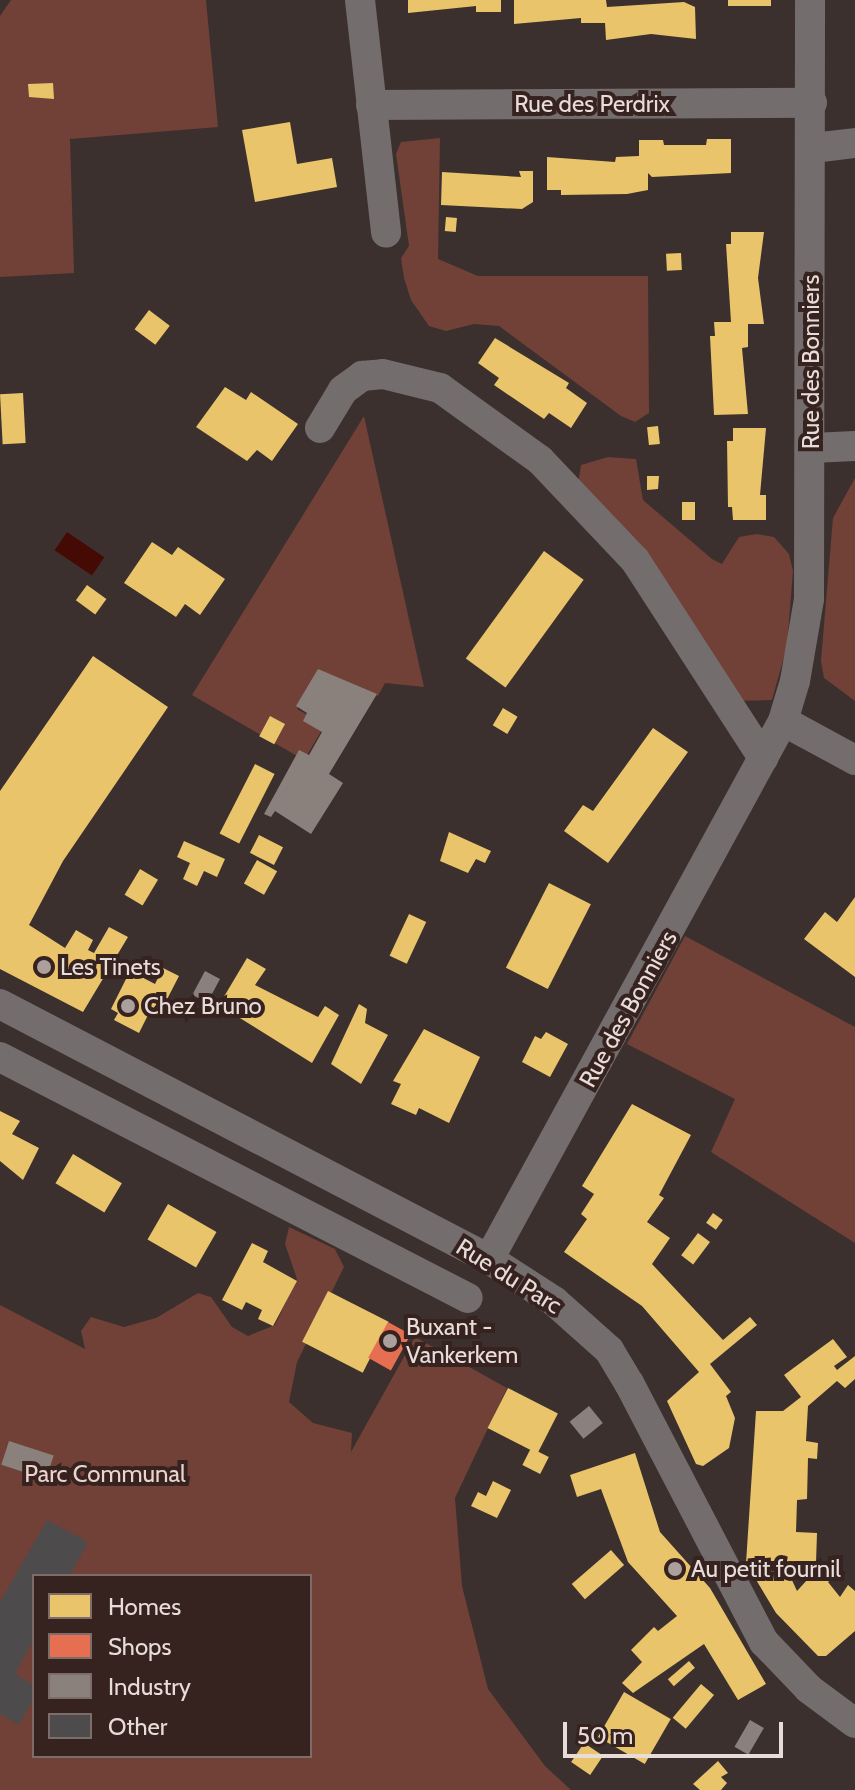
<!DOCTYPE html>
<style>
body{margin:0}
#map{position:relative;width:855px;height:1790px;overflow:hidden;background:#3b302e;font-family:Cabin,sans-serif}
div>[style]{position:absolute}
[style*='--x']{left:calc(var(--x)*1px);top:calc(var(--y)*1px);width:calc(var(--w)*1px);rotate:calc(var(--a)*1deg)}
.green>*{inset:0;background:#714037}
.water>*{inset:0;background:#460a04;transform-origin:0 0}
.homes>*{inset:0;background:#e9c46a;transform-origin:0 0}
.shops>*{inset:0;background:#e76f51;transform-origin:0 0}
.industry>*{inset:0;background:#8a817c;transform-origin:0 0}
.building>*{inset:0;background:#4e4b4c}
.minor>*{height:30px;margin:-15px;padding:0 15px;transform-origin:15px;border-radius:15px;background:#736e6d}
.dots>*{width:22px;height:22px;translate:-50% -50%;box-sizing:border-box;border:4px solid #362320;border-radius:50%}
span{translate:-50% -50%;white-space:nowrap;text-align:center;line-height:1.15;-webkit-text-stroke:8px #362320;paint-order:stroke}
.street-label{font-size:24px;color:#e8dcd9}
.poi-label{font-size:24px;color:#e8dcd9}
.left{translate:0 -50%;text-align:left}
.park-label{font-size:24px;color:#edd3ce}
.legend{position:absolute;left:32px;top:1574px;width:280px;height:184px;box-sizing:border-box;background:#362320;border:2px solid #7d6d6a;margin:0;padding:10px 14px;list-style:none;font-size:24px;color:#e8dcd9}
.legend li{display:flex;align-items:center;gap:16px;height:40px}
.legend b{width:40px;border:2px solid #7d6d6a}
.scale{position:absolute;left:563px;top:1722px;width:220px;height:36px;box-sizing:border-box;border:4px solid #e8dcd9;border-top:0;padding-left:10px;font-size:24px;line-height:28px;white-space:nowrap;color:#e8dcd9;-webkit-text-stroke:6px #362320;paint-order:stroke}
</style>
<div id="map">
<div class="green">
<div style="clip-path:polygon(11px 0,206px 0,218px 127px,70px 139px,74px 273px,0 277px,0 16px)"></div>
<div style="clip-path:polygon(440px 138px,438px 259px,478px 276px,648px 276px,649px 413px,635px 422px,621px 416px,499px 326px,474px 324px,446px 331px,429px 326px,411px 300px,404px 278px,401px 258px,409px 246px,396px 154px,401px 142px)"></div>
<div style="clip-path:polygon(364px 416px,424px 687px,385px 683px,378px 696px,319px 671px,297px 709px,325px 725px,304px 760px,192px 695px)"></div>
<div style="clip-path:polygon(608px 457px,636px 459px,643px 500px,712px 559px,722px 564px,739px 537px,757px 534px,774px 537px,789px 554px,793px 571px,787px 646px,772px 700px,736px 701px,578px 484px,581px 465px)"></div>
<div style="clip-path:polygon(855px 478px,855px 701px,824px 678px,821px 661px,833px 518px)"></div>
<div style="clip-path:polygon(685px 936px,855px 1027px,855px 1243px,711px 1152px,735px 1099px,627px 1044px)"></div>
<div style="clip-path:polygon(evenodd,289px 1227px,335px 1249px,344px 1267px,297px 1362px,289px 1402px,313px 1423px,352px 1433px,351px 1452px,415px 1337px,507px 1388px,455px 1498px,462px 1586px,488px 1689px,545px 1766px,571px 1790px,0 1790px,0 1305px,85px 1349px,81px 1331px,91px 1317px,124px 1327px,156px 1318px,198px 1293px,211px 1297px,232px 1327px,248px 1336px,275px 1325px,297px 1279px,285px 1244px,289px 1227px,34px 1576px,310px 1576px,310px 1756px,34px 1756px,34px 1576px)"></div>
</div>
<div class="water">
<div style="left:67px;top:532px;width:45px;height:22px;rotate:34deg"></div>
</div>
<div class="homes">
<div style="clip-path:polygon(408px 0,501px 0,501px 12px,476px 12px,476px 6px,408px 13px)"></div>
<div style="clip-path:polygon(514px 0,606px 0,607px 7px,684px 2px,695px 7px,696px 39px,651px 34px,606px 40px,605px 23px,581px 23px,581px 18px,514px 24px)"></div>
<div style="left:728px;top:0;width:43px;height:6px"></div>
<div style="clip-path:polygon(53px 83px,54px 99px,29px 97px,28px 84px)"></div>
<div style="clip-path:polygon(290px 122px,297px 164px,332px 158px,337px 187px,255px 202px,242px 130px)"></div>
<div style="clip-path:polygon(707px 139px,731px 139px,731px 173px,652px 177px,648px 173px,648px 190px,627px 194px,561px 195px,561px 190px,547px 190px,547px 157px,615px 162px,616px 157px,639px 156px,639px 140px,663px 140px,664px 145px,706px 145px)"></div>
<div style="clip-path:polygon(519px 171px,533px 171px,533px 202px,522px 209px,441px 205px,442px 172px,521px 177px)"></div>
<div style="left:446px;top:217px;width:11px;height:14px;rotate:5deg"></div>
<div style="clip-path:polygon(731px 232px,764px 232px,758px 278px,764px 324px,748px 324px,748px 347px,742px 348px,748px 414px,714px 415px,710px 336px,715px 336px,714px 322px,731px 322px,726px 244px,731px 244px)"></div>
<div style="left:681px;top:253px;width:17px;height:15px;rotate:87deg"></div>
<div style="left:149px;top:310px;width:26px;height:24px;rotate:37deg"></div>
<div style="clip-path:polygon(495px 338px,569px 383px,566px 388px,587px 403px,571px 428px,549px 413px,544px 419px,494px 385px,499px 378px,478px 363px)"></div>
<div style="clip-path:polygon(225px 387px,246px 400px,251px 392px,298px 424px,272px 461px,257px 450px,247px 461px,196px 427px)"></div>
<div style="left:23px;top:393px;width:50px;height:23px;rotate:87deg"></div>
<div style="left:658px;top:426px;width:18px;height:11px;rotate:84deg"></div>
<div style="clip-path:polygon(733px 428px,766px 428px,760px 495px,766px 495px,766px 520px,733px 520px,732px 507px,728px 507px,727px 441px,733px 441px)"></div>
<div style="clip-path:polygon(647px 476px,659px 476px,658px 489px,647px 490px)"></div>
<div style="left:682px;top:502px;width:13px;height:18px"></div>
<div style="clip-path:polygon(152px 542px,172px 555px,178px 547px,225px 579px,200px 615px,185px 604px,176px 617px,124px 583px)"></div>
<div style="left:544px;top:551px;width:49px;height:133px;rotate:36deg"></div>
<div style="left:87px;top:585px;width:24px;height:19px;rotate:36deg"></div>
<div style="clip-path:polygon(93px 656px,168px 707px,63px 861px,29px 925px,65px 948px,76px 930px,93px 940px,88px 950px,94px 953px,109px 927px,128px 937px,83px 1012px,0 969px,0 791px)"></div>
<div style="left:503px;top:708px;width:17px;height:20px;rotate:31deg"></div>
<div style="left:270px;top:716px;width:17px;height:23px;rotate:28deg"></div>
<div style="clip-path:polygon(653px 728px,688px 752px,608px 863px,564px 831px,583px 805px,593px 811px)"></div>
<div style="left:255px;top:764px;width:22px;height:78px;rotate:27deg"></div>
<div style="clip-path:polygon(449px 832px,491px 851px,485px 863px,476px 859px,468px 873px,440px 861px)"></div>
<div style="left:259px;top:835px;width:27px;height:20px;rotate:27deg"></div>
<div style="clip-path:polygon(184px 841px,225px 859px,217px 877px,204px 871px,197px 886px,183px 879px,190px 863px,177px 857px)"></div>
<div style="left:257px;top:860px;width:23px;height:27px;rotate:29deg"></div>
<div style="left:140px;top:869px;width:21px;height:30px;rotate:31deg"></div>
<div style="left:549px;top:883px;width:47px;height:95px;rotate:27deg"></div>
<div style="clip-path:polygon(855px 897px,855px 977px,804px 939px,825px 912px,837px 922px)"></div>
<div style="left:409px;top:914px;width:19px;height:46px;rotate:25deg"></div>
<div style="clip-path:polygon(247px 958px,266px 969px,255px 985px,318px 1017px,325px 1006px,339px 1015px,312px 1063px,219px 1005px)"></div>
<div style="clip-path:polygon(163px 968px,179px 976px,161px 1011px,152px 1007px,139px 1033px,114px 1020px,118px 1013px,111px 1009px,130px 971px,155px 984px)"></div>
<div style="clip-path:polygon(359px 1004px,367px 1009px,365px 1023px,388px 1035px,361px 1084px,331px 1064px)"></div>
<div style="clip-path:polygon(424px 1029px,480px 1057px,449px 1123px,419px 1108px,416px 1115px,391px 1104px,401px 1084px,393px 1081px)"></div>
<div style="clip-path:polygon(546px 1032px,568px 1044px,550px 1077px,522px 1062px,535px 1036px,541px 1039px)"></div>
<div style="clip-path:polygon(632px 1104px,691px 1135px,659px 1195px,664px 1198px,647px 1222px,670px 1238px,652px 1264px,723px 1340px,750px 1317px,757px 1325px,710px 1364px,731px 1392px,726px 1396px,735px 1418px,729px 1448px,703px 1466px,696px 1464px,667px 1401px,699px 1372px,642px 1306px,564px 1252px,587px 1219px,581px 1214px,594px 1194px,582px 1186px)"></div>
<div style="clip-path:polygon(0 1111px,20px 1121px,12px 1134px,39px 1148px,23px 1180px,0 1161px)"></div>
<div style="left:73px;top:1154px;width:57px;height:34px;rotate:31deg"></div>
<div style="left:168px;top:1204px;width:56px;height:41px;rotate:30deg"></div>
<div style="left:713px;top:1213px;width:12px;height:12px;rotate:35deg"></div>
<div style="left:698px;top:1233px;width:15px;height:28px;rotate:37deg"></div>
<div style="clip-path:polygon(252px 1243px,268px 1251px,263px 1262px,297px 1281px,273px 1326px,258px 1319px,262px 1310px,246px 1302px,242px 1310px,222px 1300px)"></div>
<div style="left:328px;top:1291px;width:68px;height:57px;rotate:27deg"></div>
<div style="clip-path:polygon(833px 1339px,847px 1357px,834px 1366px,837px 1370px,855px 1356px,855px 1379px,845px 1388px,837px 1381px,808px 1406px,806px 1441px,818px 1443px,817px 1459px,808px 1458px,807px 1499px,797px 1500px,796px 1532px,817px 1533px,816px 1563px,790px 1561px,791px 1578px,797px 1591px,819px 1567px,824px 1572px,836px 1567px,841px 1572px,828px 1582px,840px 1597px,848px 1585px,855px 1591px,855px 1631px,826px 1656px,818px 1656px,776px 1613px,746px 1563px,756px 1411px,783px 1411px,801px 1397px,784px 1375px)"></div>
<div style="left:508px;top:1388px;width:56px;height:45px;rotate:27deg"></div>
<div style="left:531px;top:1448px;width:20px;height:19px;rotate:27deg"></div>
<div style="clip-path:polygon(635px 1453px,660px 1532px,710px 1588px,766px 1684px,738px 1700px,704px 1644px,633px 1693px,622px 1683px,642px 1662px,631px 1650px,654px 1627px,658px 1631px,677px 1616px,628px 1562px,601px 1489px,577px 1497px,570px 1475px)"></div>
<div style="clip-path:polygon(493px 1481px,511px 1490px,497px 1518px,471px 1506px,478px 1492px,486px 1496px)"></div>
<div style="left:611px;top:1550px;width:20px;height:52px;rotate:49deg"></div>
<div style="left:689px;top:1661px;width:9px;height:28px;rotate:49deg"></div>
<div style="left:701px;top:1684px;width:17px;height:44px;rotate:40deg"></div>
<div style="left:624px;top:1692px;width:54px;height:52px;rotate:30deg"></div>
<div style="left:584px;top:1743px;width:23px;height:23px;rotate:34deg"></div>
<div style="clip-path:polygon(718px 1761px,728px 1773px,721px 1777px,727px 1783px,721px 1790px,700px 1790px,693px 1784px)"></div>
</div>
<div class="shops">
<div style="left:388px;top:1322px;width:26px;height:41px;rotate:29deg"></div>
</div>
<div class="industry">
<div style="clip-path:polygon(318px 669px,377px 694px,329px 774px,343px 783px,311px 834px,275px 811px,271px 817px,264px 814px,299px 750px,309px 755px,322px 732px,303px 721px,307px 713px,296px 706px)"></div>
<div style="left:205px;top:971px;width:17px;height:27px;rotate:28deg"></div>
<div style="left:589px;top:1406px;width:22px;height:25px;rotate:51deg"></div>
<div style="left:9px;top:1441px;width:47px;height:25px;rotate:18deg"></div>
<div style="left:750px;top:1720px;width:16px;height:31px;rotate:30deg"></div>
</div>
<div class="building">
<div style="clip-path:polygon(47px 1520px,88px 1542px,70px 1576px,34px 1576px,34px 1639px,15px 1674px,34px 1685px,34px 1698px,19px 1725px,0 1714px,0 1602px)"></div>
</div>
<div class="minor">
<div style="--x:360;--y:0;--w:234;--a:83.6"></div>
<div style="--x:371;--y:105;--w:441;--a:-0.3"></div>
<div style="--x:813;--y:148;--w:42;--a:-6.8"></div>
<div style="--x:320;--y:428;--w:44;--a:-58.8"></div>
<div style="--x:343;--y:390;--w:24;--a:-36"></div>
<div style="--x:362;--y:376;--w:21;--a:-5"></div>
<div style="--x:383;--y:374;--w:59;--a:13.8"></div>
<div style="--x:440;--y:388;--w:123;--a:35.8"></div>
<div style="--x:540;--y:460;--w:138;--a:46.5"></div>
<div style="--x:635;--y:560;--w:236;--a:57.1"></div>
<div style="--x:812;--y:448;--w:43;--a:-2.7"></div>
<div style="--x:783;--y:721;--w:82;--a:28.4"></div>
<div style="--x:0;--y:1004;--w:551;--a:27.54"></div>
<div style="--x:489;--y:1259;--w:77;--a:32.9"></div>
<div style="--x:554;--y:1301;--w:74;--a:41.7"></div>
<div style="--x:609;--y:1350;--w:39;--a:59"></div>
<div style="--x:629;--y:1383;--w:292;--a:62.5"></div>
<div style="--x:764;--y:1642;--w:65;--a:46.2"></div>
<div style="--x:809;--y:1689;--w:57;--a:36.5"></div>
<div style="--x:0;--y:1057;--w:526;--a:27.25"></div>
<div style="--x:489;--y:1259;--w:613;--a:-61.34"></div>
<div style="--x:783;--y:721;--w:42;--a:-73.3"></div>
<div style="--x:795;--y:681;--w:83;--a:-80.3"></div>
<div style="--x:809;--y:599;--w:599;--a:-89.9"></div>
</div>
<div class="dots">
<div style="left:44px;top:967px;background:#aba09d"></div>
<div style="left:128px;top:1006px;background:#aba09d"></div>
<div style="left:390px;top:1341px;background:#aba09d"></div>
<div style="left:675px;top:1569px;background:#aba09d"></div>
</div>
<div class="street-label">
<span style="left:592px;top:104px">Rue des Perdrix</span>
<span style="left:811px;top:362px;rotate:-90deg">Rue des Bonniers</span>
<span style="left:628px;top:1009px;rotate:-61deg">Rue des Bonniers</span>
<span style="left:509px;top:1276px;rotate:32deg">Rue du Parc</span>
</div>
<div class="poi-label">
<span class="left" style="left:60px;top:967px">Les Tinets</span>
<span class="left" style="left:144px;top:1006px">Chez Bruno</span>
<span class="left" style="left:406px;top:1341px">Buxant -<br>Vankerkem</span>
<span class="left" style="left:691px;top:1569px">Au petit fournil</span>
</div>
<div class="park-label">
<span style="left:105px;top:1474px">Parc Communal</span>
</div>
<ul class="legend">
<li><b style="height:22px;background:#e9c46a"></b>Homes</li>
<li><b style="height:22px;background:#e76f51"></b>Shops</li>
<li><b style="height:22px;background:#8a817c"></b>Industry</li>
<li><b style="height:22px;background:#4e4b4c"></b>Other</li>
</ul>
<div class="scale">50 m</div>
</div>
